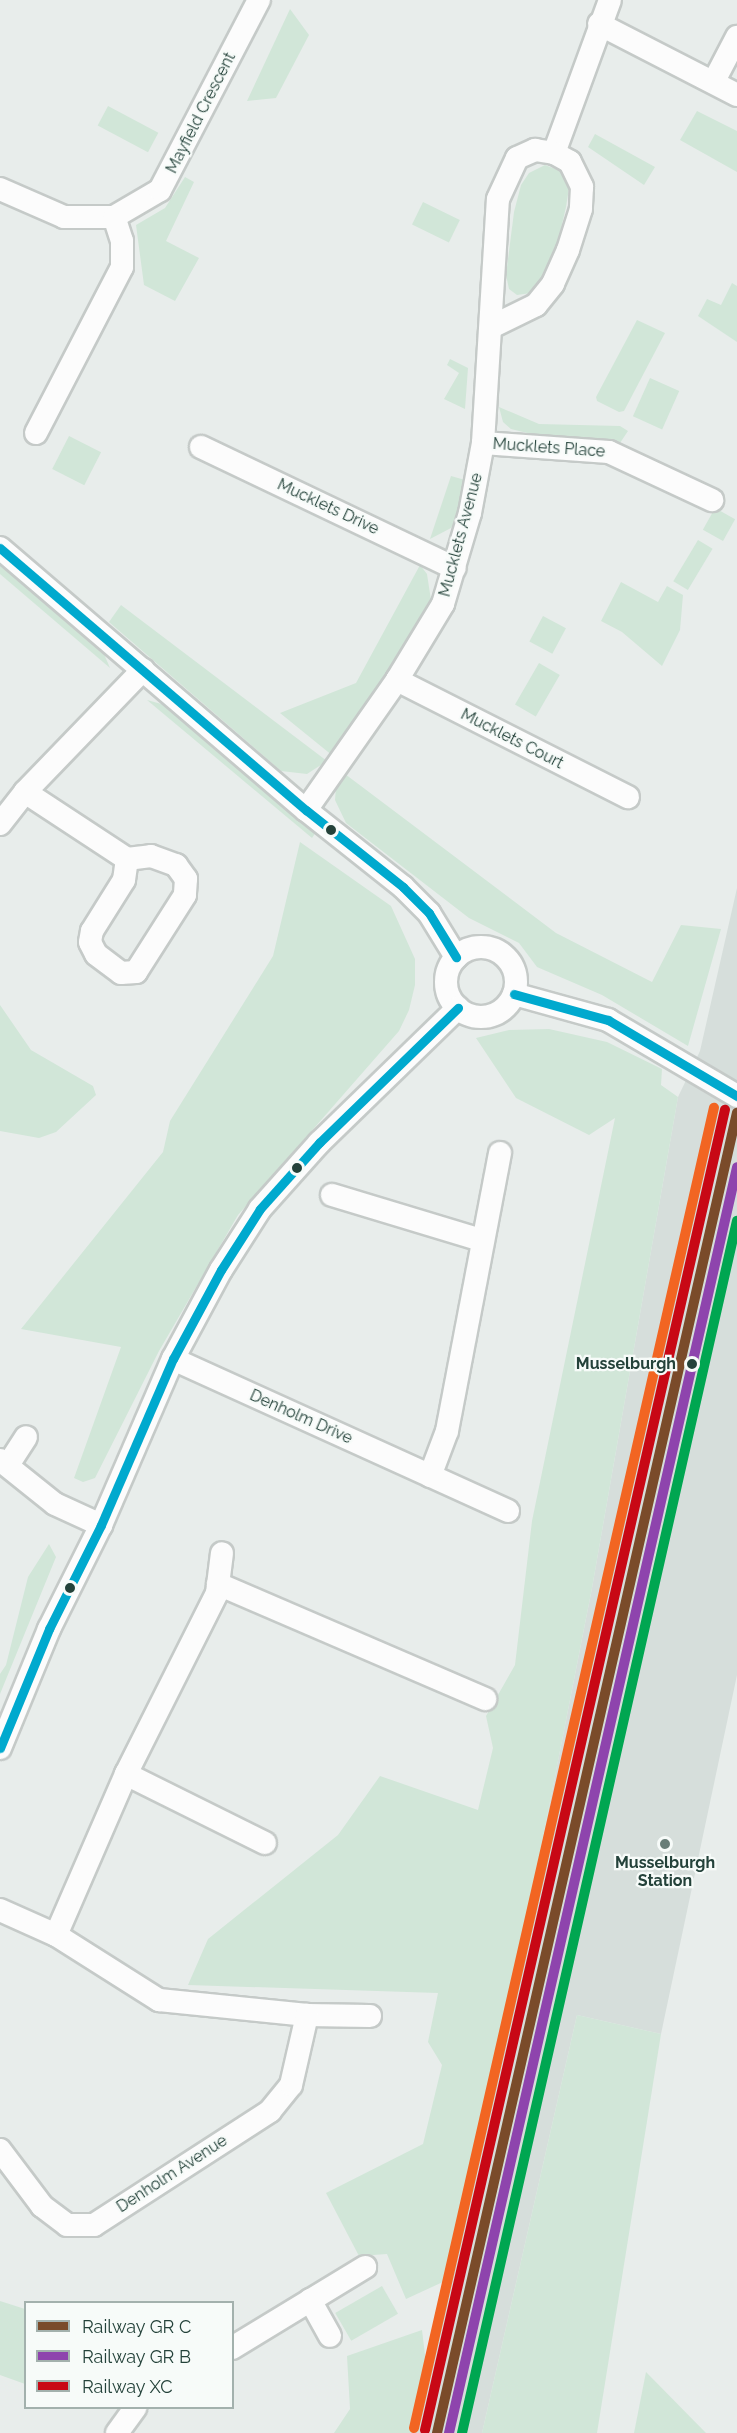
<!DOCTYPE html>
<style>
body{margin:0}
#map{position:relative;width:737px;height:2433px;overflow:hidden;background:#e8edeb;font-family:Raleway,sans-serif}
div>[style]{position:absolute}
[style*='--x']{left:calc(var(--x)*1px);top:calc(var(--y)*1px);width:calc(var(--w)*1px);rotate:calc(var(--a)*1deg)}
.built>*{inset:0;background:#d6dedb}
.green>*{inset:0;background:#d1e6d8;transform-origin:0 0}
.roads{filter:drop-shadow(2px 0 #c5cac8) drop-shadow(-2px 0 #c5cac8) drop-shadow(0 2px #c5cac8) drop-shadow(0 -2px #c5cac8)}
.minor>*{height:22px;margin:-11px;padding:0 11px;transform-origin:11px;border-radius:11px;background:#fcfcfc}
.minor>.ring{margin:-11px;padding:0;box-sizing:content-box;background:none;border:22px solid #fcfcfc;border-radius:50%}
.bus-1>*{height:9px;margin:-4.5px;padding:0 4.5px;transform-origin:4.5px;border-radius:4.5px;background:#00a9ce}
.rail-1>*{height:10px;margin:-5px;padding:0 5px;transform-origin:5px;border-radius:5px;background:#7a4b2a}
.rail-2>*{height:10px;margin:-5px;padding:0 5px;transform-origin:5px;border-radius:5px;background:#8e44ad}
.rail-3>*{height:10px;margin:-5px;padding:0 5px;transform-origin:5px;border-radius:5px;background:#c80815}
.rail-4>*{height:10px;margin:-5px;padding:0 5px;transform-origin:5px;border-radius:5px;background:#00a651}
.rail-5>*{height:10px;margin:-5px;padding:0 5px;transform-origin:5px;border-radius:5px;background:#f26522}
.dots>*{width:16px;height:16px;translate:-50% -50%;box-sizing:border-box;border:3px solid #f7fbf9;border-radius:50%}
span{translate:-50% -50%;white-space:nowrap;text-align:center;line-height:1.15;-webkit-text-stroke:4.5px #f7fbf9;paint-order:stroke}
.street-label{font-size:16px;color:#24423a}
.stop-label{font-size:16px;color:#24423a;font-weight:700}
.right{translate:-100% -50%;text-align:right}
.poi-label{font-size:16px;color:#24423a;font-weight:700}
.legend{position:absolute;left:24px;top:2301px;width:210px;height:108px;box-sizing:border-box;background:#f7fbf9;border:2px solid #a3b1ad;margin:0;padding:8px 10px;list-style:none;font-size:18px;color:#24423a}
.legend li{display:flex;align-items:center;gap:12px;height:30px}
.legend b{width:30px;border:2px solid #a3b1ad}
</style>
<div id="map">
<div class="built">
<div style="clip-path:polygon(737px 888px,737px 1675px,661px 2034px,577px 2015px,482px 2433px,411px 2433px,533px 1888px,592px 1588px,678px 1097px,700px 1051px)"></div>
</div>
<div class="green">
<div style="clip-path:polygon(290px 9px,309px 35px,276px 98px,247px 101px)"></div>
<div style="left:108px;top:106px;width:57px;height:22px;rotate:28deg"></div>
<div style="clip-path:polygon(697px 111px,737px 131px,737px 172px,680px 140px)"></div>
<div style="clip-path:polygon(595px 134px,655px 167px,644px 185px,588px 147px)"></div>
<div style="clip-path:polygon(545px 165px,561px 171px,570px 182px,566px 207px,558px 242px,539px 282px,531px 293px,517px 295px,509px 289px,506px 275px,514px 212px,521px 185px,529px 173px)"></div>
<div style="clip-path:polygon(185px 177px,194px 182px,166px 241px,199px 258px,175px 301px,144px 285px,136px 225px,165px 208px)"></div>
<div style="left:423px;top:202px;width:41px;height:25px;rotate:26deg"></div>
<div style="clip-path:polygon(732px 283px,737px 286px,737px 342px,698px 316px,707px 299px,721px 305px)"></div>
<div style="clip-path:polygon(637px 320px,665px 333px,624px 411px,619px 412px,597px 401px,596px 397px)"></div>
<div style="clip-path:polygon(450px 359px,468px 368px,465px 409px,444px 399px,459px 373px,447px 365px)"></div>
<div style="left:650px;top:378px;width:32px;height:42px;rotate:24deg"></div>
<div style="clip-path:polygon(499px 407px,539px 424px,620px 426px,628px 431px,620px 443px,560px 441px,511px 429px,503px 422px)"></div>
<div style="left:69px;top:436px;width:36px;height:37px;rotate:27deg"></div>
<div style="clip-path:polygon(451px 476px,465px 480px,458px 517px,451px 528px,430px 539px)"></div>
<div style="left:715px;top:508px;width:23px;height:25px;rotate:29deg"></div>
<div style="left:698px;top:540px;width:17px;height:48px;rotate:31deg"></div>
<div style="clip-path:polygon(0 565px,104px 654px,110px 668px,0 574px)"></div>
<div style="clip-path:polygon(420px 565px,427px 574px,431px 600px,422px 621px,333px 756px,280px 713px,356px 683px)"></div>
<div style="clip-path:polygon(621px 582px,658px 602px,667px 586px,683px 595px,680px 630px,662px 666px,622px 632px,601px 621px)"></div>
<div style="clip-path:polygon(121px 605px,327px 761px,307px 774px,281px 771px,109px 622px)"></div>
<div style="left:543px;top:616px;width:26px;height:29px;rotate:28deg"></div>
<div style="left:539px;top:663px;width:24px;height:48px;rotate:30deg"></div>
<div style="clip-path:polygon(147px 700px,165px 705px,316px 832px,312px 838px)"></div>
<div style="clip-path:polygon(345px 774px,556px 933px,652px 982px,681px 925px,721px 929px,688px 1046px,602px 995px,537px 967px,519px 943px,469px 918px,346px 823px,335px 800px,336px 787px)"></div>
<div style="clip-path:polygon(300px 842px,391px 906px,415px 959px,415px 985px,409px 1010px,399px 1031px,238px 1215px,159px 1351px,95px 1478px,83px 1482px,74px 1478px,121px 1347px,21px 1329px,163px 1152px,170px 1121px,273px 956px)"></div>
<div style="clip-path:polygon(0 1005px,31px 1050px,93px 1086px,96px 1095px,56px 1132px,39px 1138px,0 1131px)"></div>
<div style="clip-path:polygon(549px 1029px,607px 1042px,662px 1069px,661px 1085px,678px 1097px,592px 1588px,533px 1888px,445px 2281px,406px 2299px,387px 2254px,359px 2256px,326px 2193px,423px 2144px,442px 2065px,428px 2042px,438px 1993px,188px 1985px,208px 1939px,338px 1835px,380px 1776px,478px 1810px,493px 1748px,486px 1716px,515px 1665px,532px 1521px,615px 1118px,589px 1135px,516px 1098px,476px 1038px,509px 1030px)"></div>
<div style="clip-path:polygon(49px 1544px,56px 1557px,0 1694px,0 1674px,6px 1665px,28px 1577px)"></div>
<div style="clip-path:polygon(577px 2015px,661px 2034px,597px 2433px,482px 2433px)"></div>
<div style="left:382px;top:2286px;width:32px;height:54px;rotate:60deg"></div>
<div style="clip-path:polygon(0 2301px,25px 2309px,25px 2384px,0 2375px)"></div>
<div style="clip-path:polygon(422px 2330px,426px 2363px,411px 2433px,334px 2433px,350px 2409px,347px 2356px)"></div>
<div style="clip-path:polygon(646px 2372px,706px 2433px,634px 2433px)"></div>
</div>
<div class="roads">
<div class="minor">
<div style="--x:599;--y:24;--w:155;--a:27.2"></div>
<div style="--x:714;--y:81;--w:50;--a:-62.4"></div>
<div style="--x:554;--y:153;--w:163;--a:-69.9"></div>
<div style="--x:0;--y:189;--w:70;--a:23.6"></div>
<div style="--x:64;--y:217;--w:50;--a:0"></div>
<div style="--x:36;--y:433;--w:187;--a:-62.6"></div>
<div style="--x:122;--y:267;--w:26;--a:-90"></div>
<div style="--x:122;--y:241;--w:25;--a:-108"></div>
<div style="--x:114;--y:217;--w:53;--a:-30.4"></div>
<div style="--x:160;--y:190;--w:214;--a:-62.5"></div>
<div style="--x:483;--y:443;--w:126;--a:4.1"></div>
<div style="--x:609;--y:452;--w:114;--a:25"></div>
<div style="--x:201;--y:447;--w:281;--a:25.5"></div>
<div style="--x:0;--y:548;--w:403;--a:40.6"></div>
<div style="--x:306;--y:810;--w:124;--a:38.4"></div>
<div style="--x:403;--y:887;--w:37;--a:45"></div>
<div style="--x:429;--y:913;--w:52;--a:58.5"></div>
<div style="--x:397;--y:680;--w:259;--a:26.9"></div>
<div style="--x:25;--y:792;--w:122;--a:33.3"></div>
<div style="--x:127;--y:859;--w:24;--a:-7"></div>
<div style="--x:151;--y:856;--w:27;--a:20"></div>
<div style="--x:176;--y:865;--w:17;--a:54"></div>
<div style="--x:186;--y:879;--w:16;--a:94"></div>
<div style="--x:185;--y:895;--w:91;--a:122.5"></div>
<div style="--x:136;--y:972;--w:15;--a:176"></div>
<div style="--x:121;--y:973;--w:31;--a:-143"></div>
<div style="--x:96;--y:954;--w:13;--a:-117"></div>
<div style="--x:90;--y:942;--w:11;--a:-80"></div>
<div style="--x:92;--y:931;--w:60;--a:-57.9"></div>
<div style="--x:124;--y:880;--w:21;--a:-82"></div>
<div style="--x:306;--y:810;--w:159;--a:-55"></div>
<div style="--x:397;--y:680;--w:89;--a:-58.8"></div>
<div style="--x:443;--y:604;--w:95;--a:-73.5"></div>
<div style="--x:470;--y:513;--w:71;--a:-79.5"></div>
<div style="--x:483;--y:443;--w:244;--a:-86.5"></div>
<div style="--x:498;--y:199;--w:45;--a:-65.1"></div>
<div style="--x:517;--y:158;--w:20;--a:-24"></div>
<div style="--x:535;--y:150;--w:19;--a:9"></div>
<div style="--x:554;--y:153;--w:18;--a:29"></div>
<div style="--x:570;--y:162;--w:28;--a:64"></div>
<div style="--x:582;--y:187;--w:22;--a:93"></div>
<div style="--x:581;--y:209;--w:43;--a:107.6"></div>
<div style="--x:568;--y:250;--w:37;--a:114"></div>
<div style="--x:553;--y:284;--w:27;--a:129"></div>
<div style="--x:536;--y:305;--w:50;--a:153.9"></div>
<div style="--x:0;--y:824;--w:41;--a:-52"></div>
<div style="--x:25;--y:792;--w:170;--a:-46"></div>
<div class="ring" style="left:446px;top:947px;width:48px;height:48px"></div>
<div style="--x:514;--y:994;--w:98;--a:15.5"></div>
<div style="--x:608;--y:1020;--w:150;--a:30.5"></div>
<div style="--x:332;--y:1195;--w:156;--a:16.8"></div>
<div style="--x:173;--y:1359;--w:368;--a:24.4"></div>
<div style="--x:0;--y:1460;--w:70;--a:38.7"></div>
<div style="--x:55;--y:1504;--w:51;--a:24.5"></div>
<div style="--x:8;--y:1465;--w:33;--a:-57"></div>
<div style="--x:430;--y:1476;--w:48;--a:-69.3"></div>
<div style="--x:447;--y:1431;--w:283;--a:-79.2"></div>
<div style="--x:218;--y:1584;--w:291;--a:23.3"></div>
<div style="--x:0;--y:1748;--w:129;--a:-67.6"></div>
<div style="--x:49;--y:1629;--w:116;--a:-63.4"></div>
<div style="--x:101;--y:1525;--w:181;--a:-66.6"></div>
<div style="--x:173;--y:1359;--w:101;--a:-61.7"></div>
<div style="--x:221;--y:1270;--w:72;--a:-57.4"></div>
<div style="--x:260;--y:1209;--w:89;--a:-48.2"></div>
<div style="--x:319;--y:1143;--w:194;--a:-44.2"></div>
<div style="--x:126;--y:1774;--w:155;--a:26.4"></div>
<div style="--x:0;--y:1910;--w:61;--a:24.1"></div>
<div style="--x:56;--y:1935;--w:122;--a:32.3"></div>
<div style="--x:159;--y:2000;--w:149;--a:5.8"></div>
<div style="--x:307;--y:2015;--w:63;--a:0.9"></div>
<div style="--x:56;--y:1935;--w:176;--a:-66.5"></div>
<div style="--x:126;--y:1774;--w:203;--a:-63.3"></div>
<div style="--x:217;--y:1593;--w:40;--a:-82.9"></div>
<div style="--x:0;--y:2150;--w:70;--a:53.1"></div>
<div style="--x:42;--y:2206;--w:31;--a:37"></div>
<div style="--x:67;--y:2225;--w:27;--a:0"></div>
<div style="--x:94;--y:2225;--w:210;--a:-32.9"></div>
<div style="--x:270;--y:2111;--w:33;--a:-51"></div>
<div style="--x:291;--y:2085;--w:72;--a:-77.1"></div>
<div style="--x:310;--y:2300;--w:41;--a:60.9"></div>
<div style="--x:232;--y:2348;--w:156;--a:-31.3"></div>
<div style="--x:117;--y:2433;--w:31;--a:-54"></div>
</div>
</div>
<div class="bus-1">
<div style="--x:0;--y:548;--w:403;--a:40.6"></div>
<div style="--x:306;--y:810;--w:124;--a:38.4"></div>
<div style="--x:403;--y:887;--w:37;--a:45"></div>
<div style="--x:429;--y:913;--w:52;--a:58.5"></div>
<div style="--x:514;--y:994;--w:98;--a:15.5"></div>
<div style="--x:608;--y:1020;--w:150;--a:30.5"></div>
<div style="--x:0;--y:1748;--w:129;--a:-67.6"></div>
<div style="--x:49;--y:1629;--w:116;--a:-63.4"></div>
<div style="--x:101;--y:1525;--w:181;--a:-66.6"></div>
<div style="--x:173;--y:1359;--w:101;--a:-61.7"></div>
<div style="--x:221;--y:1270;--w:72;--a:-57.4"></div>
<div style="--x:260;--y:1209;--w:89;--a:-48.2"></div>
<div style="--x:319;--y:1143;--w:194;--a:-44.2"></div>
</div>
<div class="rail-1">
<div style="--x:437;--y:2433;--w:1354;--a:-77.2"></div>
</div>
<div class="rail-2">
<div style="--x:449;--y:2433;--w:1298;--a:-77.18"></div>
</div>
<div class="rail-3">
<div style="--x:425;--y:2430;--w:1354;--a:-77.2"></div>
</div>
<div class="rail-4">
<div style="--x:462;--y:2433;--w:1243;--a:-77.22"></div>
</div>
<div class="rail-5">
<div style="--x:414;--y:2428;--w:1354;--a:-77.2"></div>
</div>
<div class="dots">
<div style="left:331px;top:830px;background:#24423a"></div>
<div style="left:297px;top:1168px;background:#24423a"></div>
<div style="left:692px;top:1364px;background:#24423a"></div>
<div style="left:70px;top:1588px;background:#24423a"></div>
<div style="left:665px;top:1844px;background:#697e78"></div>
</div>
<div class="street-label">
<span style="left:201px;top:113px;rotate:-63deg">Mayfield Crescent</span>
<span style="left:549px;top:448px;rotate:4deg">Mucklets Place</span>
<span style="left:328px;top:507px;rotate:25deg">Mucklets Drive</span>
<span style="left:461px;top:535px;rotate:-75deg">Mucklets Avenue</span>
<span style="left:512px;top:739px;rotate:27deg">Mucklets Court</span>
<span style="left:301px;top:1417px;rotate:24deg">Denholm Drive</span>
<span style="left:172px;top:2174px;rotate:-33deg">Denholm Avenue</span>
</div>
<div class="stop-label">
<span class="right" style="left:676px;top:1364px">Musselburgh</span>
</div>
<div class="poi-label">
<span style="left:665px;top:1872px">Musselburgh<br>Station</span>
</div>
<ul class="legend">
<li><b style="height:8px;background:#7a4b2a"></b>Railway GR C</li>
<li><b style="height:8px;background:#8e44ad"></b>Railway GR B</li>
<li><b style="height:8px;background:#c80815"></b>Railway XC</li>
</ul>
</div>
